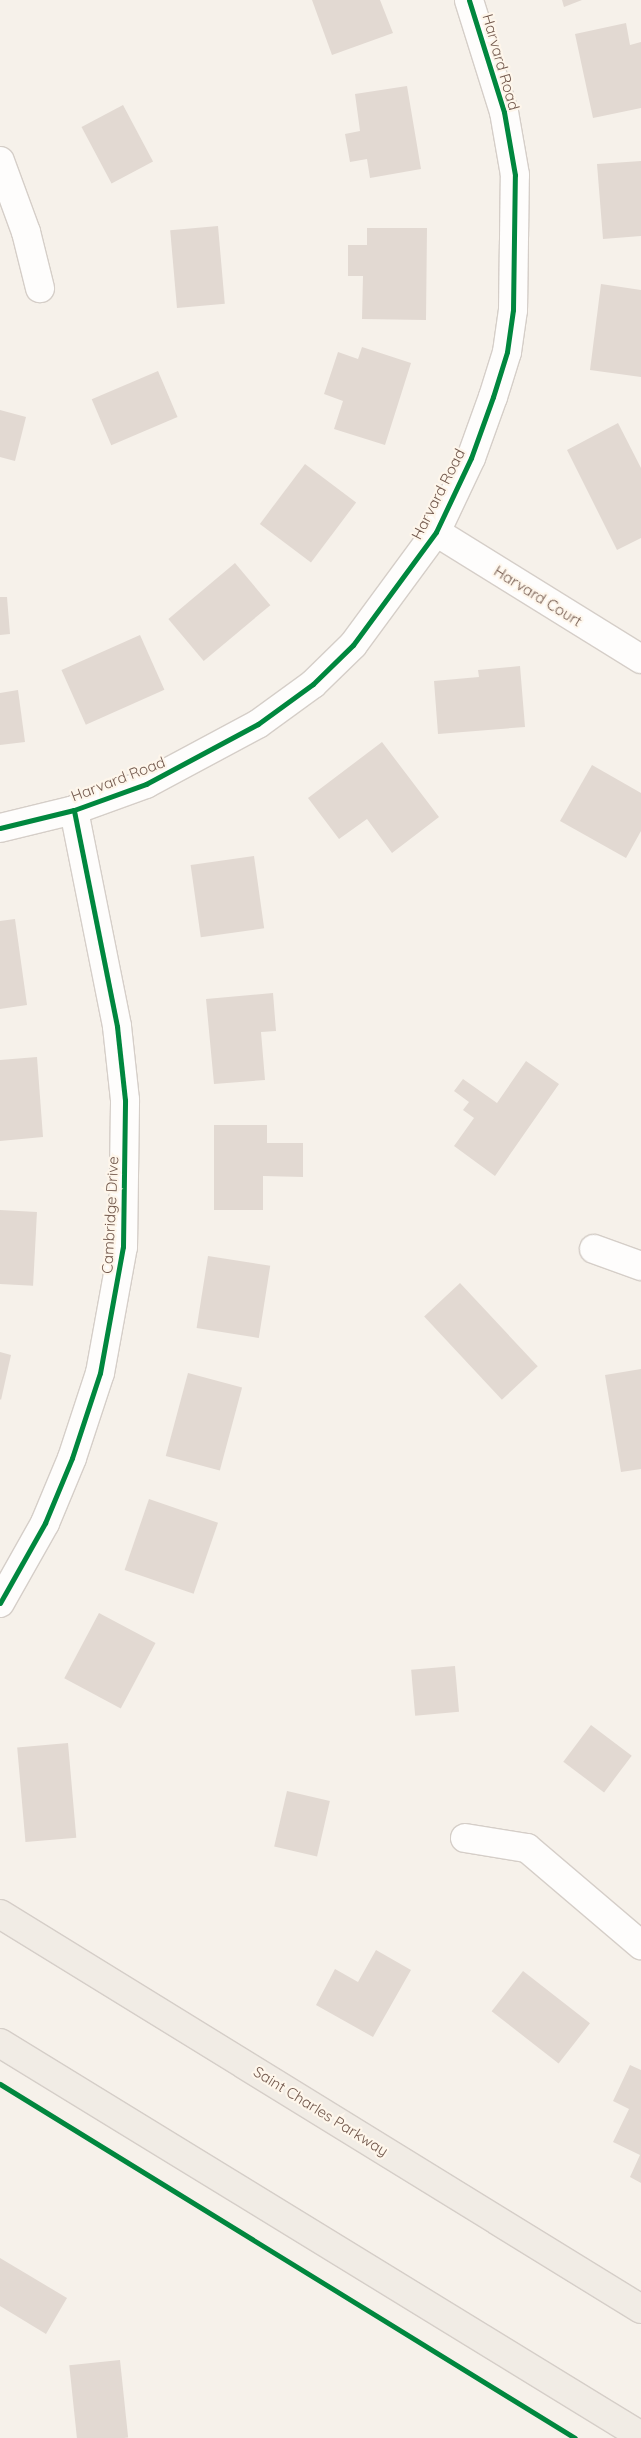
<!DOCTYPE html>
<style>
body{margin:0}
#map{position:relative;width:641px;height:2438px;overflow:hidden;background:#f6f1ea;font-family:Quicksand,sans-serif}
div>[style]{position:absolute}
[style*='--x']{left:calc(var(--x)*1px);top:calc(var(--y)*1px);width:calc(var(--w)*1px);rotate:calc(var(--a)*1deg)}
.building>*{inset:0;background:#e2d9d2;transform-origin:0 0}
.roads{filter:drop-shadow(1px 0 #d5cec8) drop-shadow(-1px 0 #d5cec8) drop-shadow(0 1px #d5cec8) drop-shadow(0 -1px #d5cec8)}
.street>*{height:28px;margin:-14px;padding:0 14px;transform-origin:14px;border-radius:14px;background:#fefdfc}
.primary>*{height:28px;margin:-14px;padding:0 14px;transform-origin:14px;border-radius:14px;background:#f1ece5}
.cycleway>*{height:5px;margin:-2.5px;padding:0 2.5px;transform-origin:2.5px;border-radius:2.5px;background:#00873e}
span{translate:-50% -50%;white-space:nowrap;text-align:center;line-height:1.15;-webkit-text-stroke:4.5px #fef6eb;paint-order:stroke}
.street-label{font-size:15px;color:#72584c}
</style>
<div id="map">
<div class="building">
<div style="clip-path:polygon(312px 0,380px 0,393px 33px,332px 55px)"></div>
<div style="clip-path:polygon(562px 0,582px 0,564px 7px)"></div>
<div style="clip-path:polygon(626px 23px,630px 45px,641px 42px,641px 108px,593px 118px,575px 34px)"></div>
<div style="clip-path:polygon(407px 86px,421px 169px,370px 178px,367px 159px,350px 162px,345px 134px,360px 131px,355px 94px)"></div>
<div style="left:123px;top:105px;width:64px;height:47px;rotate:62deg"></div>
<div style="clip-path:polygon(641px 161px,641px 236px,603px 239px,597px 164px)"></div>
<div style="left:218px;top:226px;width:78px;height:48px;rotate:85deg"></div>
<div style="clip-path:polygon(367px 228px,427px 228px,426px 320px,362px 319px,363px 276px,348px 276px,348px 245px,367px 245px)"></div>
<div style="clip-path:polygon(601px 284px,641px 290px,641px 377px,590px 370px)"></div>
<div style="clip-path:polygon(362px 347px,411px 363px,385px 445px,334px 429px,343px 401px,324px 394px,338px 352px,358px 359px)"></div>
<div style="left:158px;top:371px;width:50px;height:72px;rotate:67deg"></div>
<div style="clip-path:polygon(0 410px,26px 417px,15px 461px,0 457px)"></div>
<div style="clip-path:polygon(618px 423px,641px 468px,641px 538px,617px 550px,567px 450px)"></div>
<div style="left:305px;top:464px;width:64px;height:75px;rotate:37deg"></div>
<div style="left:235px;top:563px;width:55px;height:87px;rotate:50deg"></div>
<div style="clip-path:polygon(0 597px,7px 597px,10px 634px,0 635px)"></div>
<div style="left:140px;top:635px;width:60px;height:86px;rotate:66deg"></div>
<div style="clip-path:polygon(520px 666px,525px 727px,438px 734px,434px 681px,479px 677px,478px 670px)"></div>
<div style="clip-path:polygon(18px 690px,25px 742px,0 745px,0 693px)"></div>
<div style="clip-path:polygon(382px 742px,439px 817px,392px 853px,367px 819px,339px 839px,308px 798px)"></div>
<div style="clip-path:polygon(592px 765px,641px 793px,641px 831px,626px 858px,560px 821px)"></div>
<div style="left:254px;top:856px;width:73px;height:64px;rotate:82deg"></div>
<div style="clip-path:polygon(15px 919px,27px 1005px,0 1009px,0 921px)"></div>
<div style="clip-path:polygon(273px 993px,276px 1031px,261px 1032px,265px 1080px,214px 1084px,206px 999px)"></div>
<div style="clip-path:polygon(37px 1057px,43px 1137px,0 1141px,0 1060px)"></div>
<div style="clip-path:polygon(526px 1061px,559px 1084px,495px 1176px,454px 1146px,474px 1118px,463px 1110px,469px 1102px,454px 1091px,463px 1079px,497px 1103px)"></div>
<div style="clip-path:polygon(214px 1125px,267px 1125px,267px 1143px,303px 1143px,303px 1177px,263px 1176px,263px 1210px,214px 1210px)"></div>
<div style="left:0;top:1210px;width:37px;height:74px;rotate:3deg"></div>
<div style="left:208px;top:1256px;width:63px;height:73px;rotate:9deg"></div>
<div style="left:460px;top:1283px;width:114px;height:49px;rotate:47deg"></div>
<div style="clip-path:polygon(0 1352px,11px 1355px,1px 1400px,0 1399px)"></div>
<div style="clip-path:polygon(641px 1369px,641px 1469px,621px 1472px,605px 1375px)"></div>
<div style="left:188px;top:1373px;width:56px;height:86px;rotate:15deg"></div>
<div style="left:149px;top:1499px;width:73px;height:75px;rotate:19deg"></div>
<div style="left:99px;top:1613px;width:64px;height:74px;rotate:28deg"></div>
<div style="left:455px;top:1666px;width:46px;height:44px;rotate:85deg"></div>
<div style="left:591px;top:1725px;width:51px;height:46px;rotate:37deg"></div>
<div style="left:68px;top:1743px;width:95px;height:51px;rotate:85deg"></div>
<div style="left:287px;top:1791px;width:44px;height:57px;rotate:13deg"></div>
<div style="clip-path:polygon(376px 1950px,411px 1970px,373px 2037px,316px 2005px,335px 1969px,358px 1982px)"></div>
<div style="left:523px;top:1971px;width:85px;height:51px;rotate:38deg"></div>
<div style="clip-path:polygon(630px 2065px,641px 2070px,641px 2183px,630px 2177px,640px 2155px,613px 2142px,629px 2109px,613px 2101px)"></div>
<div style="clip-path:polygon(0 2258px,67px 2298px,46px 2334px,0 2306px)"></div>
<div style="left:120px;top:2360px;width:78px;height:51px;rotate:84deg"></div>
</div>
<div class="roads">
<div class="street">
<div style="--x:0;--y:161;--w:76;--a:69.9"></div>
<div style="--x:26;--y:232;--w:58;--a:76"></div>
<div style="--x:436;--y:532;--w:241;--a:31.8"></div>
<div style="--x:0;--y:828;--w:76;--a:-13.7"></div>
<div style="--x:74;--y:810;--w:77;--a:-19.9"></div>
<div style="--x:146;--y:784;--w:127;--a:-28.2"></div>
<div style="--x:258;--y:724;--w:68;--a:-36"></div>
<div style="--x:313;--y:684;--w:56;--a:-44.3"></div>
<div style="--x:353;--y:645;--w:140;--a:-53.7"></div>
<div style="--x:436;--y:532;--w:82;--a:-64.7"></div>
<div style="--x:471;--y:458;--w:65;--a:-70.2"></div>
<div style="--x:493;--y:397;--w:47;--a:-72.7"></div>
<div style="--x:507;--y:352;--w:42;--a:-81.9"></div>
<div style="--x:513;--y:310;--w:135;--a:-89.2"></div>
<div style="--x:515;--y:175;--w:64;--a:-99.9"></div>
<div style="--x:504;--y:112;--w:117;--a:-107.4"></div>
<div style="--x:594;--y:1249;--w:50;--a:19.9"></div>
<div style="--x:0;--y:1603;--w:92;--a:-60.6"></div>
<div style="--x:45;--y:1523;--w:70;--a:-67.4"></div>
<div style="--x:72;--y:1458;--w:89;--a:-71.8"></div>
<div style="--x:100;--y:1373;--w:128;--a:-79.7"></div>
<div style="--x:123;--y:1247;--w:147;--a:-89.2"></div>
<div style="--x:125;--y:1100;--w:74;--a:-96.2"></div>
<div style="--x:117;--y:1026;--w:220;--a:-101.3"></div>
<div style="--x:465;--y:1838;--w:63;--a:9.2"></div>
<div style="--x:527;--y:1848;--w:150;--a:40.4"></div>
</div>
<div class="primary">
<div style="--x:0;--y:1914;--w:753;--a:31.64"></div>
<div style="--x:0;--y:2043;--w:752;--a:31.51"></div>
</div>
</div>
<div class="cycleway">
<div style="--x:0;--y:828;--w:76;--a:-13.7"></div>
<div style="--x:74;--y:810;--w:77;--a:-19.9"></div>
<div style="--x:146;--y:784;--w:127;--a:-28.2"></div>
<div style="--x:258;--y:724;--w:68;--a:-36"></div>
<div style="--x:313;--y:684;--w:56;--a:-44.3"></div>
<div style="--x:353;--y:645;--w:140;--a:-53.7"></div>
<div style="--x:436;--y:532;--w:82;--a:-64.7"></div>
<div style="--x:471;--y:458;--w:65;--a:-70.2"></div>
<div style="--x:493;--y:397;--w:47;--a:-72.7"></div>
<div style="--x:507;--y:352;--w:42;--a:-81.9"></div>
<div style="--x:513;--y:310;--w:135;--a:-89.2"></div>
<div style="--x:515;--y:175;--w:64;--a:-99.9"></div>
<div style="--x:504;--y:112;--w:117;--a:-107.4"></div>
<div style="--x:0;--y:1603;--w:92;--a:-60.6"></div>
<div style="--x:45;--y:1523;--w:70;--a:-67.4"></div>
<div style="--x:72;--y:1458;--w:89;--a:-71.8"></div>
<div style="--x:100;--y:1373;--w:128;--a:-79.7"></div>
<div style="--x:123;--y:1247;--w:147;--a:-89.2"></div>
<div style="--x:125;--y:1100;--w:74;--a:-96.2"></div>
<div style="--x:117;--y:1026;--w:220;--a:-101.3"></div>
<div style="--x:0;--y:2084;--w:675;--a:31.62"></div>
</div>
<div class="street-label">
<span style="left:501px;top:62px;rotate:74deg">Harvard Road</span>
<span style="left:438px;top:494px;rotate:-63deg">Harvard Road</span>
<span style="left:538px;top:596px;rotate:32deg">Harvard Court</span>
<span style="left:118px;top:779px;rotate:-21deg">Harvard Road</span>
<span style="left:110px;top:1215px;rotate:-87deg">Cambridge Drive</span>
<span style="left:321px;top:2111px;rotate:32deg">Saint Charles Parkway</span>
</div>
</div>
